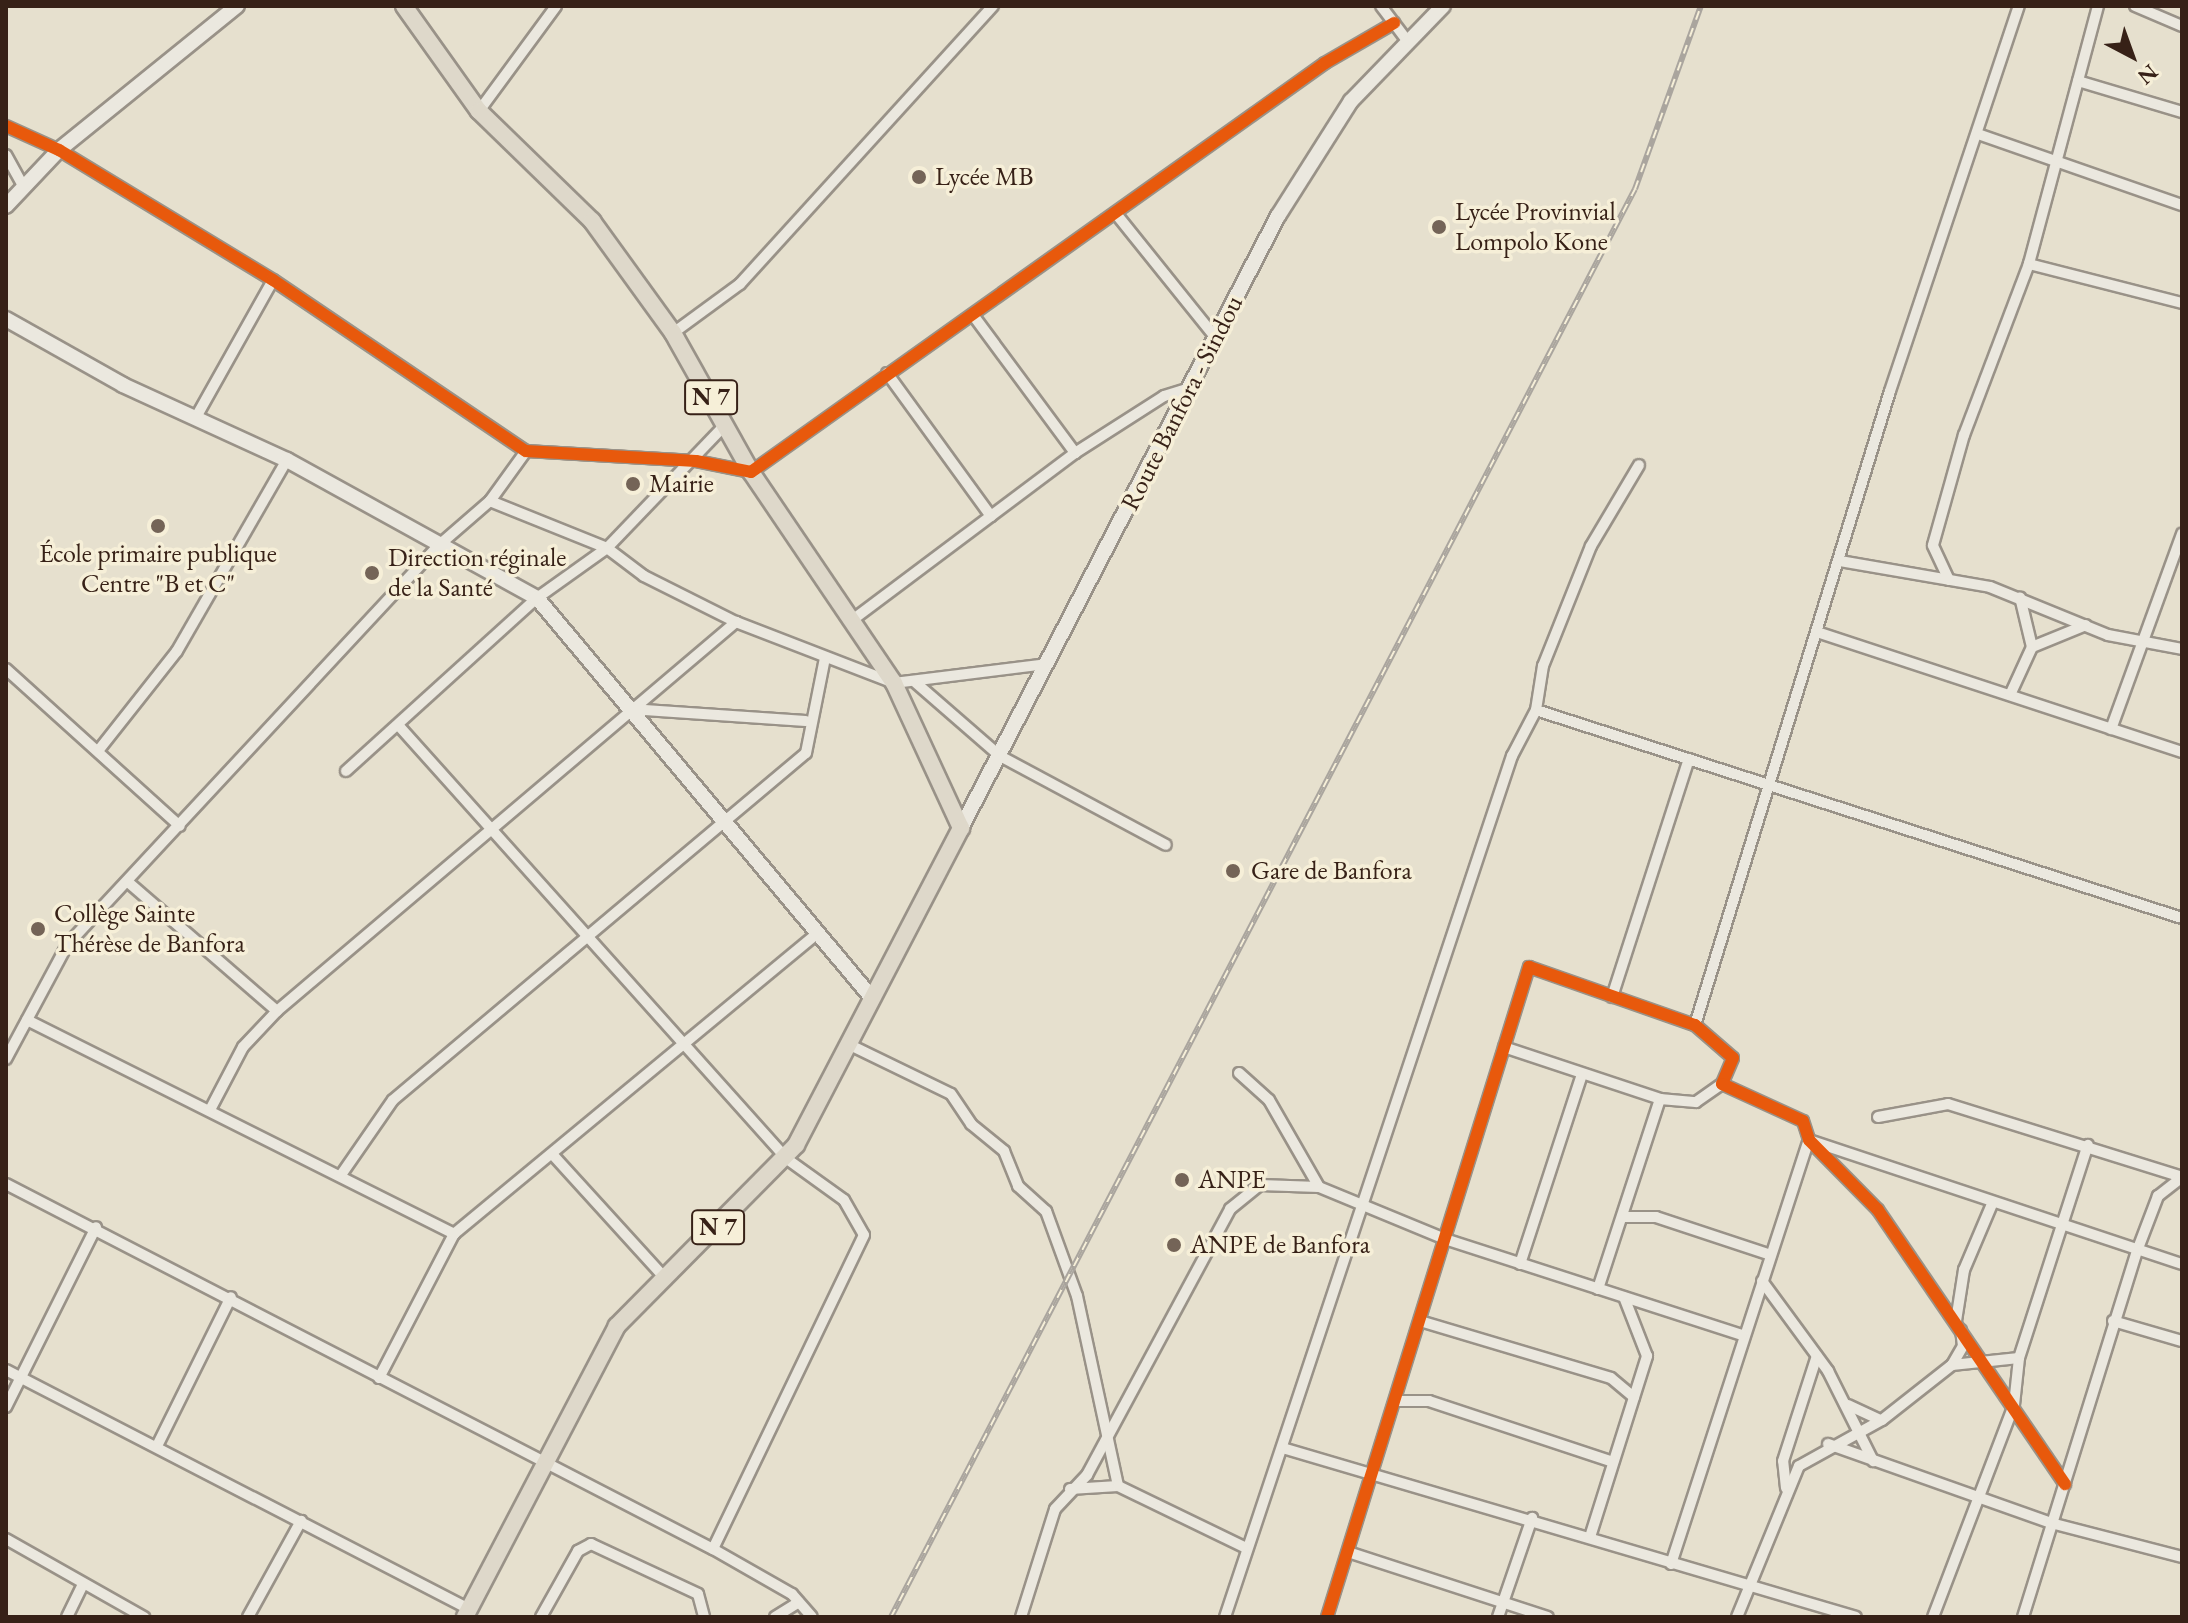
<!DOCTYPE html>
<meta charset="utf-8">
<style>
body{margin:0}
#map{position:relative;width:2188px;height:1623px;overflow:hidden;background:#e6e0ce;font-family:"EB Garamond",serif}
div>[style]{position:absolute}
[style*='--x']{left:calc(var(--x)*1px);top:calc(var(--y)*1px);width:calc(var(--w)*1px);rotate:calc(var(--a)*1deg)}
.roads{filter:drop-shadow(2px 0 #999288) drop-shadow(-2px 0 #999288) drop-shadow(0 2px #999288) drop-shadow(0 -2px #999288)}
.minor>*{height:10px;margin:-5px;padding:0 5px;transform-origin:5px;border-radius:5px;background:#ebe8df}
.secondary>*{height:14px;margin:-7px;padding:0 7px;transform-origin:7px;border-radius:7px;background:#ebe8df}
.trunk>*{height:16px;margin:-8px;padding:0 8px;transform-origin:8px;border-radius:8px;background:#ded8ca}
.rail>*{height:6px;margin-top:-3px;transform-origin:0;background:repeating-linear-gradient(90deg,#f6efd8 0 9px,#aaa59e 0 18px);box-sizing:border-box;border-block:2px solid #aaa59e}
.cycleway>*{height:12px;margin:-6px;padding:0 6px;transform-origin:6px;border-radius:6px;background:#e8590c}
.dots>*{width:22px;height:22px;translate:-50% -50%;box-sizing:border-box;border:4px solid #f6efd8;border-radius:50%}
span{translate:-50% -50%;white-space:nowrap;text-align:center;line-height:1.15;-webkit-text-stroke:7px #f6efd8;paint-order:stroke}
.shield-label span{padding:2px 6px;background:#f6efd8;border:2px solid;border-radius:6px;-webkit-text-stroke-width:0}
.shield-label{font-size:24px;color:#372117;font-weight:700}
.poi-label{font-size:26px;color:#372117}
.left{translate:0 -50%;text-align:left}
.street-label{font-size:26px;color:#372117}
.frame{position:absolute;inset:0;border:8px solid #372117;pointer-events:none}
.north{position:absolute;left:2092px;top:16px;width:80px;height:80px;-webkit-text-stroke:6px #f6efd8;paint-order:stroke;rotate:139deg;font-size:22px;font-weight:700;line-height:32px;text-align:center;color:#372117}
.north::after{content:'';display:block;margin:auto;width:28px;height:36px;background:#372117;clip-path:polygon(50% 0,100% 100%,50% 72%,0 100%)}
</style>
<div id="map">
<div class="roads">
<div class="minor">
<div style="--x:1381;--y:6;--w:41;--a:52.9"></div>
<div style="--x:2098;--y:6;--w:267;--a:105"></div>
<div style="--x:2029;--y:264;--w:158;--a:14.3"></div>
<div style="--x:2135;--y:6;--w:51;--a:23.1"></div>
<div style="--x:2078;--y:81;--w:109;--a:16.6"></div>
<div style="--x:479;--y:111;--w:130;--a:-53.7"></div>
<div style="--x:6;--y:126;--w:58;--a:24.4"></div>
<div style="--x:59;--y:150;--w:250;--a:31.3"></div>
<div style="--x:273;--y:280;--w:305;--a:34.1"></div>
<div style="--x:526;--y:451;--w:170;--a:3.4"></div>
<div style="--x:696;--y:461;--w:56;--a:11.3"></div>
<div style="--x:751;--y:472;--w:705;--a:-35.47"></div>
<div style="--x:1325;--y:63;--w:80;--a:-30.1"></div>
<div style="--x:1978;--y:134;--w:216;--a:19.2"></div>
<div style="--x:6;--y:155;--w:35;--a:61"></div>
<div style="--x:1117;--y:215;--w:158;--a:51.2"></div>
<div style="--x:973;--y:315;--w:172;--a:53.5"></div>
<div style="--x:673;--y:333;--w:83;--a:-36.2"></div>
<div style="--x:740;--y:284;--w:376;--a:-47.7"></div>
<div style="--x:887;--y:373;--w:177;--a:54"></div>
<div style="--x:195;--y:419;--w:159;--a:-60.7"></div>
<div style="--x:490;--y:501;--w:126;--a:21.9"></div>
<div style="--x:607;--y:548;--w:46;--a:37.1"></div>
<div style="--x:644;--y:576;--w:103;--a:26.6"></div>
<div style="--x:736;--y:622;--w:169;--a:21.1"></div>
<div style="--x:894;--y:683;--w:153;--a:-7.1"></div>
<div style="--x:1840;--y:561;--w:152;--a:9.8"></div>
<div style="--x:1990;--y:587;--w:127;--a:22.1"></div>
<div style="--x:2108;--y:635;--w:75;--a:10.7"></div>
<div style="--x:1949;--y:580;--w:38;--a:-115"></div>
<div style="--x:1933;--y:545;--w:114;--a:-74.3"></div>
<div style="--x:1964;--y:435;--w:183;--a:-69.2"></div>
<div style="--x:855;--y:618;--w:275;--a:-36.9"></div>
<div style="--x:1075;--y:453;--w:106;--a:-32.6"></div>
<div style="--x:1164;--y:396;--w:27;--a:-17"></div>
<div style="--x:1820;--y:633;--w:381;--a:18.2"></div>
<div style="--x:2032;--y:647;--w:58;--a:-22.2"></div>
<div style="--x:6;--y:669;--w:234;--a:42.1"></div>
<div style="--x:915;--y:682;--w:113;--a:41"></div>
<div style="--x:1000;--y:756;--w:188;--a:28.2"></div>
<div style="--x:2010;--y:695;--w:53;--a:-65.4"></div>
<div style="--x:2032;--y:647;--w:51;--a:-103.5"></div>
<div style="--x:630;--y:709;--w:176;--a:3.9"></div>
<div style="--x:1536;--y:710;--w:679;--a:17.85"></div>
<div style="--x:399;--y:726;--w:581;--a:48.14"></div>
<div style="--x:787;--y:1159;--w:70;--a:35.7"></div>
<div style="--x:844;--y:1200;--w:40;--a:60.3"></div>
<div style="--x:864;--y:1235;--w:348;--a:115.7"></div>
<div style="--x:2111;--y:729;--w:208;--a:-70"></div>
<div style="--x:98;--y:751;--w:127;--a:-51.7"></div>
<div style="--x:177;--y:651;--w:220;--a:-60.1"></div>
<div style="--x:346;--y:771;--w:258;--a:-42.2"></div>
<div style="--x:537;--y:598;--w:86;--a:-35.5"></div>
<div style="--x:607;--y:548;--w:172;--a:-46.2"></div>
<div style="--x:128;--y:882;--w:197;--a:40.9"></div>
<div style="--x:1612;--y:997;--w:250;--a:-72.1"></div>
<div style="--x:27;--y:1020;--w:478;--a:26.6"></div>
<div style="--x:1695;--y:1025;--w:663;--a:-72.9"></div>
<div style="--x:1890;--y:391;--w:406;--a:-71.5"></div>
<div style="--x:848;--y:1044;--w:114;--a:25.9"></div>
<div style="--x:951;--y:1094;--w:36;--a:56"></div>
<div style="--x:971;--y:1124;--w:43;--a:39.3"></div>
<div style="--x:1004;--y:1151;--w:38;--a:68"></div>
<div style="--x:1018;--y:1186;--w:38;--a:42"></div>
<div style="--x:1046;--y:1211;--w:90;--a:70"></div>
<div style="--x:1077;--y:1296;--w:194;--a:77.8"></div>
<div style="--x:1504;--y:1047;--w:164;--a:18.4"></div>
<div style="--x:1660;--y:1099;--w:200;--a:108.1"></div>
<div style="--x:6;--y:1059;--w:129;--a:-61.8"></div>
<div style="--x:67;--y:945;--w:545;--a:-47.08"></div>
<div style="--x:438;--y:546;--w:69;--a:-40.9"></div>
<div style="--x:490;--y:501;--w:62;--a:-54.2"></div>
<div style="--x:1239;--y:1073;--w:40;--a:42"></div>
<div style="--x:1269;--y:1100;--w:100;--a:60.1"></div>
<div style="--x:1660;--y:1099;--w:36;--a:5"></div>
<div style="--x:1696;--y:1102;--w:32;--a:-35"></div>
<div style="--x:211;--y:1108;--w:69;--a:-62.3"></div>
<div style="--x:243;--y:1047;--w:50;--a:-46.6"></div>
<div style="--x:277;--y:1011;--w:602;--a:-40.28"></div>
<div style="--x:1878;--y:1117;--w:71;--a:-10.5"></div>
<div style="--x:1948;--y:1104;--w:245;--a:17.3"></div>
<div style="--x:553;--y:1155;--w:164;--a:47.7"></div>
<div style="--x:341;--y:1175;--w:91;--a:-55.3"></div>
<div style="--x:393;--y:1100;--w:539;--a:-40.04"></div>
<div style="--x:806;--y:753;--w:97;--a:-78.7"></div>
<div style="--x:6;--y:1184;--w:796;--a:27.31"></div>
<div style="--x:713;--y:1549;--w:91;--a:29.7"></div>
<div style="--x:792;--y:1594;--w:30;--a:49"></div>
<div style="--x:1622;--y:1217;--w:34;--a:0"></div>
<div style="--x:1656;--y:1217;--w:121;--a:18.3"></div>
<div style="--x:1520;--y:1264;--w:200;--a:-71.9"></div>
<div style="--x:1762;--y:1281;--w:112;--a:53.7"></div>
<div style="--x:1828;--y:1371;--w:101;--a:63.4"></div>
<div style="--x:1420;--y:1321;--w:199;--a:16.6"></div>
<div style="--x:1611;--y:1378;--w:30;--a:40"></div>
<div style="--x:1956;--y:1321;--w:52;--a:-81.1"></div>
<div style="--x:1964;--y:1270;--w:72;--a:-67"></div>
<div style="--x:2113;--y:1321;--w:72;--a:16.2"></div>
<div style="--x:1952;--y:1365;--w:22;--a:-60"></div>
<div style="--x:1963;--y:1346;--w:16;--a:-97"></div>
<div style="--x:6;--y:1370;--w:521;--a:27.3"></div>
<div style="--x:379;--y:1378;--w:162;--a:-62.5"></div>
<div style="--x:454;--y:1234;--w:472;--a:-39.6"></div>
<div style="--x:1395;--y:1401;--w:34;--a:0"></div>
<div style="--x:1429;--y:1401;--w:194;--a:18.3"></div>
<div style="--x:1848;--y:1405;--w:35;--a:25"></div>
<div style="--x:6;--y:1407;--w:201;--a:-63.4"></div>
<div style="--x:1828;--y:1444;--w:237;--a:19.5"></div>
<div style="--x:2051;--y:1523;--w:135;--a:14.5"></div>
<div style="--x:157;--y:1446;--w:166;--a:-63.6"></div>
<div style="--x:1286;--y:1449;--w:594;--a:16.42"></div>
<div style="--x:1786;--y:1488;--w:27;--a:-96"></div>
<div style="--x:1783;--y:1461;--w:110;--a:-72.1"></div>
<div style="--x:1070;--y:1489;--w:48;--a:-3.6"></div>
<div style="--x:1118;--y:1486;--w:142;--a:25.8"></div>
<div style="--x:1590;--y:1537;--w:190;--a:-72.5"></div>
<div style="--x:1647;--y:1356;--w:63;--a:-111.3"></div>
<div style="--x:6;--y:1539;--w:159;--a:29.5"></div>
<div style="--x:1348;--y:1552;--w:210;--a:18"></div>
<div style="--x:1671;--y:1564;--w:446;--a:-72"></div>
<div style="--x:1809;--y:1140;--w:393;--a:18.4"></div>
<div style="--x:67;--y:1617;--w:37;--a:-64"></div>
<div style="--x:248;--y:1617;--w:110;--a:-61.1"></div>
<div style="--x:541;--y:1617;--w:76;--a:-60.7"></div>
<div style="--x:578;--y:1551;--w:15;--a:-28"></div>
<div style="--x:591;--y:1544;--w:118;--a:25"></div>
<div style="--x:698;--y:1594;--w:24;--a:75"></div>
<div style="--x:775;--y:1617;--w:28;--a:-32"></div>
<div style="--x:1021;--y:1617;--w:113;--a:-72.5"></div>
<div style="--x:1055;--y:1509;--w:47;--a:-46.7"></div>
<div style="--x:1087;--y:1475;--w:302;--a:-61.7"></div>
<div style="--x:1230;--y:1209;--w:38;--a:-39"></div>
<div style="--x:1260;--y:1185;--w:59;--a:1.9"></div>
<div style="--x:1319;--y:1187;--w:136;--a:22.4"></div>
<div style="--x:1445;--y:1239;--w:312;--a:17.9"></div>
<div style="--x:1225;--y:1617;--w:908;--a:-71.57"></div>
<div style="--x:1512;--y:756;--w:52;--a:-62.4"></div>
<div style="--x:1536;--y:710;--w:45;--a:-81"></div>
<div style="--x:1543;--y:666;--w:129;--a:-68.2"></div>
<div style="--x:1591;--y:546;--w:94;--a:-59.3"></div>
<div style="--x:1327;--y:1617;--w:681;--a:-72.74"></div>
<div style="--x:1529;--y:967;--w:176;--a:19.3"></div>
<div style="--x:1695;--y:1025;--w:50;--a:41"></div>
<div style="--x:1733;--y:1058;--w:28;--a:113"></div>
<div style="--x:1722;--y:1084;--w:89;--a:24.6"></div>
<div style="--x:1803;--y:1121;--w:20;--a:72"></div>
<div style="--x:1809;--y:1140;--w:98;--a:45.4"></div>
<div style="--x:1878;--y:1210;--w:332;--a:55.7"></div>
<div style="--x:1498;--y:1617;--w:105;--a:-71"></div>
<div style="--x:1737;--y:1617;--w:163;--a:-67.7"></div>
<div style="--x:1799;--y:1466;--w:95;--a:-29"></div>
<div style="--x:1882;--y:1420;--w:89;--a:-38.2"></div>
<div style="--x:1952;--y:1365;--w:67;--a:-6"></div>
<div style="--x:1933;--y:1617;--w:227;--a:-69.1"></div>
<div style="--x:2014;--y:1405;--w:47;--a:-83.9"></div>
<div style="--x:2019;--y:1358;--w:224;--a:-72.1"></div>
<div style="--x:2023;--y:1617;--w:383;--a:-72.7"></div>
<div style="--x:2137;--y:1251;--w:59;--a:-69.1"></div>
<div style="--x:2158;--y:1196;--w:31;--a:-38"></div>
</div>
<div class="secondary">
<div style="--x:6;--y:206;--w:77;--a:-46.6"></div>
<div style="--x:59;--y:150;--w:229;--a:-39"></div>
<div style="--x:6;--y:319;--w:134;--a:29.4"></div>
<div style="--x:123;--y:385;--w:180;--a:24.6"></div>
<div style="--x:287;--y:460;--w:286;--a:28.9"></div>
<div style="--x:537;--y:598;--w:522;--a:50.05"></div>
<div style="--x:961;--y:828;--w:689;--a:-62.62"></div>
<div style="--x:1278;--y:216;--w:136;--a:-57.6"></div>
<div style="--x:1351;--y:101;--w:132;--a:-45.9"></div>
</div>
<div class="trunk">
<div style="--x:404;--y:6;--w:129;--a:54.5"></div>
<div style="--x:479;--y:111;--w:158;--a:44.2"></div>
<div style="--x:592;--y:221;--w:138;--a:54.1"></div>
<div style="--x:673;--y:333;--w:159;--a:60.7"></div>
<div style="--x:751;--y:472;--w:255;--a:55.9"></div>
<div style="--x:894;--y:683;--w:160;--a:65.2"></div>
<div style="--x:961;--y:828;--w:357;--a:117.5"></div>
<div style="--x:796;--y:1145;--w:255;--a:134.7"></div>
<div style="--x:617;--y:1326;--w:328;--a:117.6"></div>
</div>
</div>
<div class="rail">
<div style="--x:891;--y:1617;--w:1610;--a:-62.48"></div>
<div style="--x:1635;--y:189;--w:195;--a:-70.2"></div>
</div>
<div class="cycleway">
<div style="--x:6;--y:126;--w:58;--a:24.4"></div>
<div style="--x:59;--y:150;--w:250;--a:31.3"></div>
<div style="--x:273;--y:280;--w:305;--a:34.1"></div>
<div style="--x:526;--y:451;--w:170;--a:3.4"></div>
<div style="--x:696;--y:461;--w:56;--a:11.3"></div>
<div style="--x:751;--y:472;--w:705;--a:-35.47"></div>
<div style="--x:1325;--y:63;--w:80;--a:-30.1"></div>
<div style="--x:1327;--y:1617;--w:681;--a:-72.74"></div>
<div style="--x:1529;--y:967;--w:176;--a:19.3"></div>
<div style="--x:1695;--y:1025;--w:50;--a:41"></div>
<div style="--x:1733;--y:1058;--w:28;--a:113"></div>
<div style="--x:1722;--y:1084;--w:89;--a:24.6"></div>
<div style="--x:1803;--y:1121;--w:20;--a:72"></div>
<div style="--x:1809;--y:1140;--w:98;--a:45.4"></div>
<div style="--x:1878;--y:1210;--w:332;--a:55.7"></div>
</div>
<div class="dots">
<div style="left:919px;top:177px;background:#746457"></div>
<div style="left:1439px;top:227px;background:#746457"></div>
<div style="left:633px;top:484px;background:#746457"></div>
<div style="left:158px;top:526px;background:#746457"></div>
<div style="left:372px;top:573px;background:#746457"></div>
<div style="left:1233px;top:871px;background:#746457"></div>
<div style="left:38px;top:929px;background:#746457"></div>
<div style="left:1182px;top:1180px;background:#746457"></div>
<div style="left:1174px;top:1245px;background:#746457"></div>
</div>
<div class="shield-label">
<span style="left:711px;top:397px">N 7</span>
<span style="left:718px;top:1227px">N 7</span>
</div>
<div class="poi-label">
<span class="left" style="left:935px;top:177px">Lycée MB</span>
<span class="left" style="left:1455px;top:227px">Lycée Provinvial<br>Lompolo Kone</span>
<span class="left" style="left:649px;top:484px">Mairie</span>
<span style="left:158px;top:569px">École primaire publique<br>Centre "B et C"</span>
<span class="left" style="left:388px;top:573px">Direction réginale<br>de la Santé</span>
<span class="left" style="left:1251px;top:871px">Gare de Banfora</span>
<span class="left" style="left:54px;top:929px">Collège Sainte<br>Thérèse de Banfora</span>
<span class="left" style="left:1198px;top:1180px">ANPE</span>
<span class="left" style="left:1190px;top:1245px">ANPE de Banfora</span>
</div>
<div class="street-label">
<span style="left:1182px;top:403px;rotate:-63deg">Route Banfora - Sindou</span>
</div>
<div class="frame"></div>
<div class="north">N</div>
</div>
